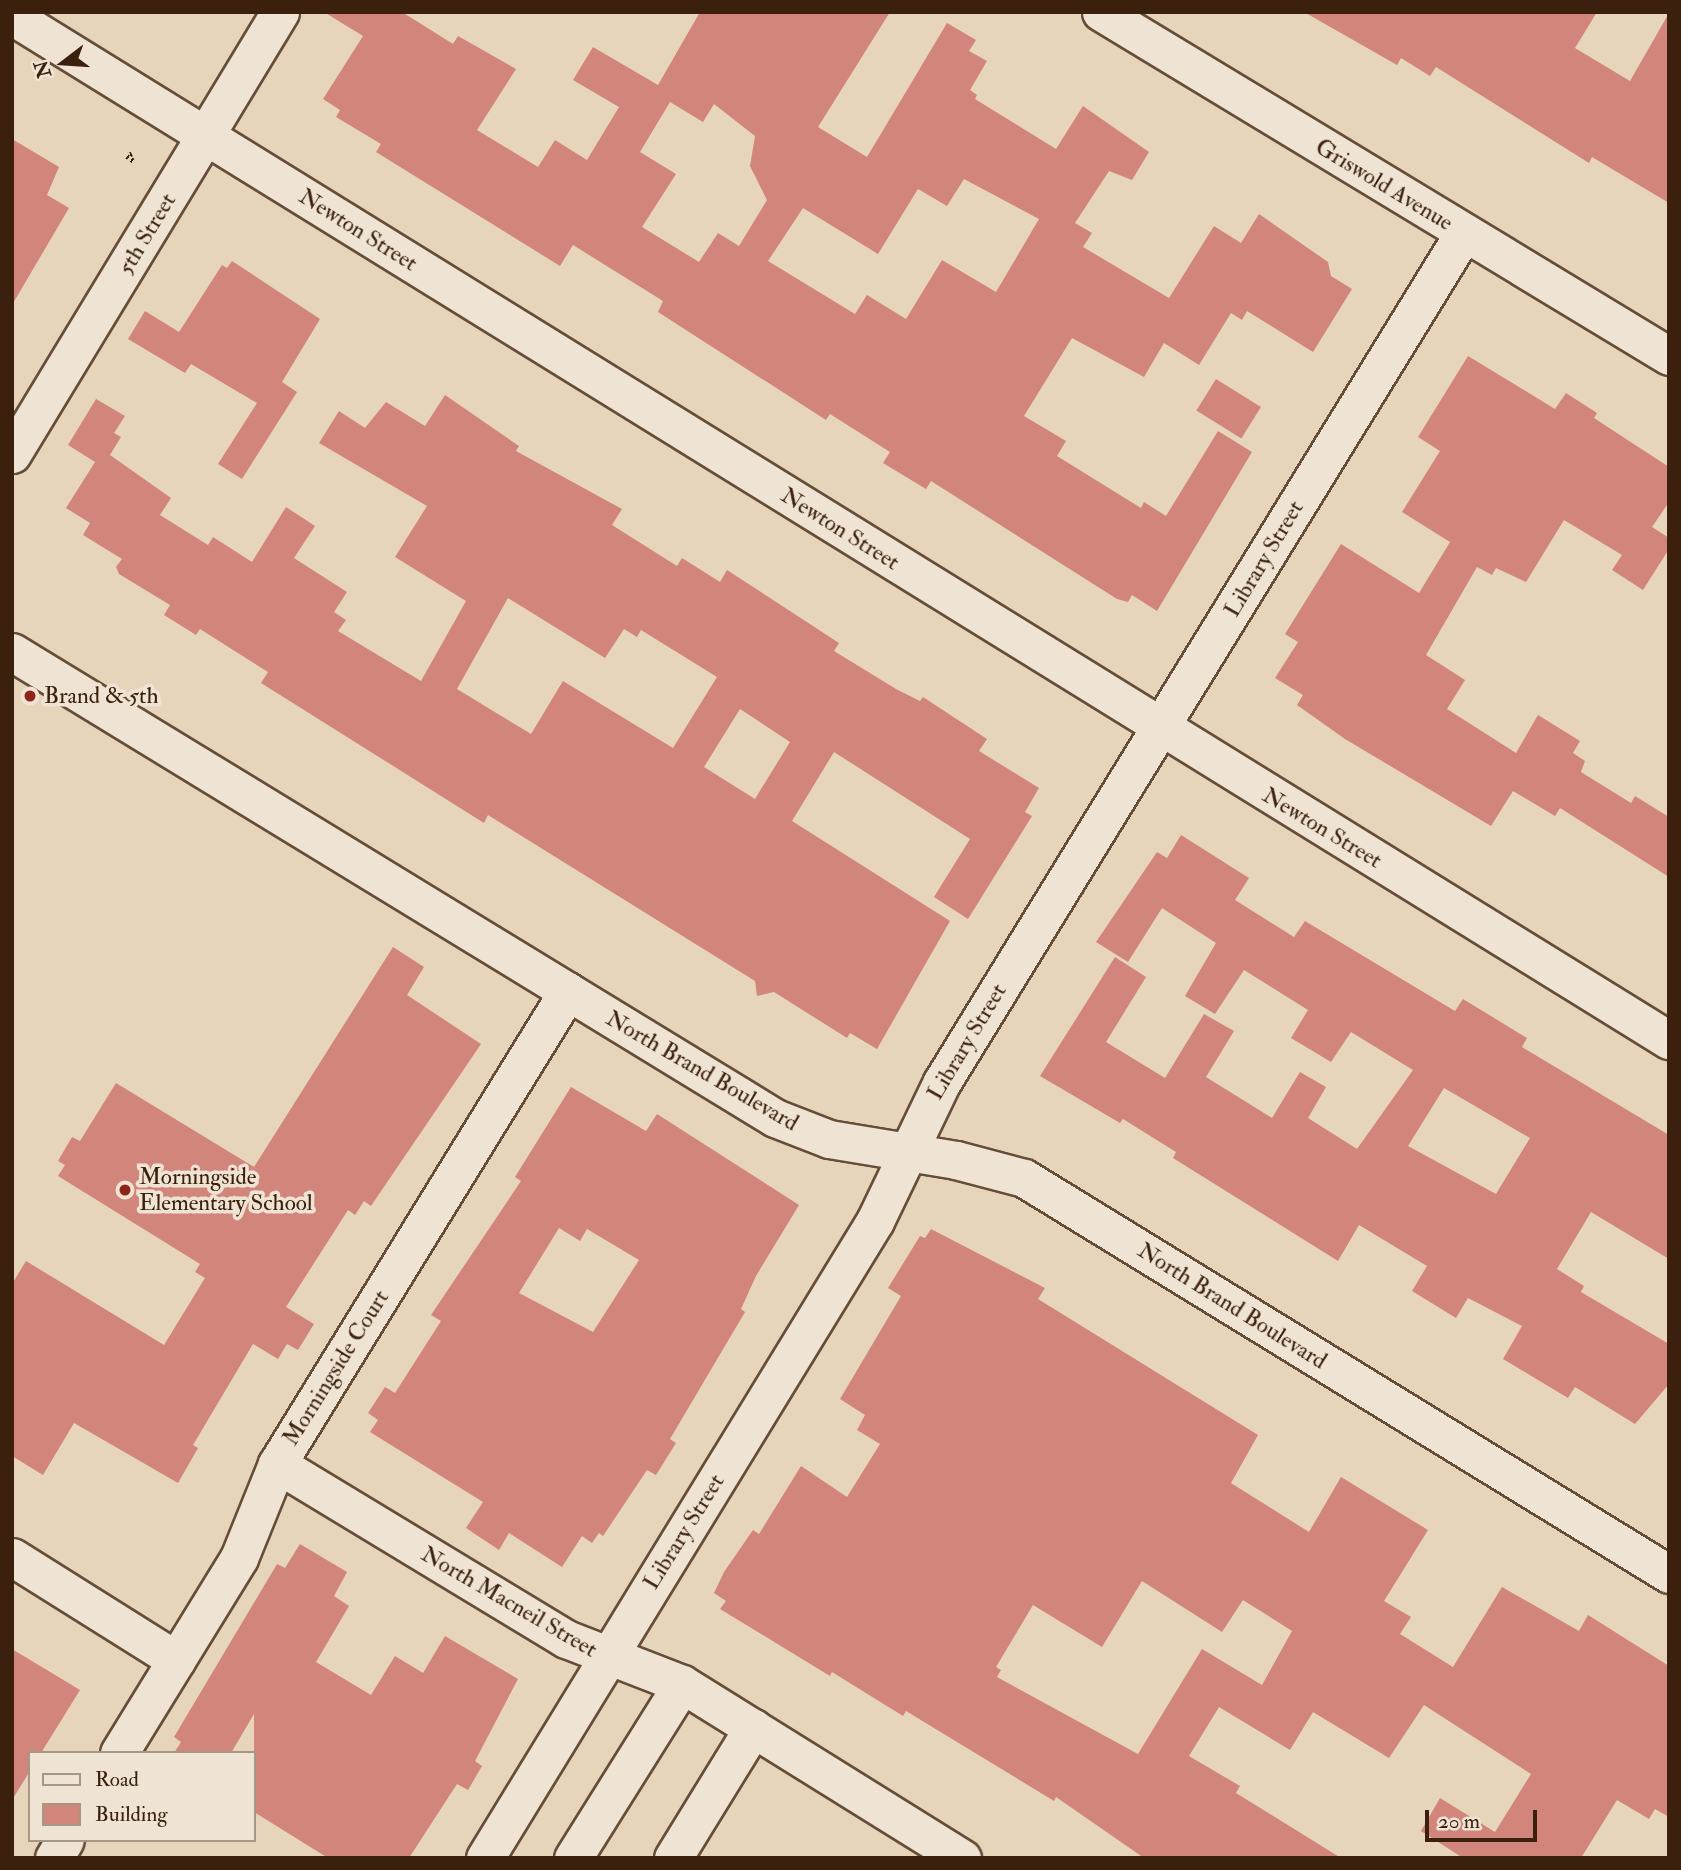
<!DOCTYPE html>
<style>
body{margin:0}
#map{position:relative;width:1681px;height:1870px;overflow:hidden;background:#e6d5bb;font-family:"IM FELL Double Pica",serif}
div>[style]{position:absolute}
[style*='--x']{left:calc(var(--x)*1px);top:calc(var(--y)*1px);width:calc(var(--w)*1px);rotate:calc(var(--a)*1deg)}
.building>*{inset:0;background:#d2857b;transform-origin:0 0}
.path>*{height:4.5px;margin-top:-2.25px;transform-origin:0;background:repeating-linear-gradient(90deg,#3b200d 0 2px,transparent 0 5.5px)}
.roads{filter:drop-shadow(2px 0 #664d38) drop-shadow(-2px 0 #664d38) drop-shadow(0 2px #664d38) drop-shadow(0 -2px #664d38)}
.minor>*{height:37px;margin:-18.5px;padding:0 18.5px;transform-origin:18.5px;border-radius:18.5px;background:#efe4d3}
.dots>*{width:19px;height:19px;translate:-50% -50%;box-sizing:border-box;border:4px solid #efe4d3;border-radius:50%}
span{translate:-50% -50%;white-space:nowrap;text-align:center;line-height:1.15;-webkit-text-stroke:7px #efe4d3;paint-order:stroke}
.street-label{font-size:23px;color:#3b200d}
.poi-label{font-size:23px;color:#3b200d}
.left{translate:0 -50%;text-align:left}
.frame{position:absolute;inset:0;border:14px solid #3b200d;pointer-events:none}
.legend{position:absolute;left:28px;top:1751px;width:228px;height:91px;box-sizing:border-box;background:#efe4d3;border:2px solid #a79684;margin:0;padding:9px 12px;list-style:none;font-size:21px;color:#3b200d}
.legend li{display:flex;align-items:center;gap:14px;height:35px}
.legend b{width:35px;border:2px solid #a79684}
.north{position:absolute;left:28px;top:28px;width:70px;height:70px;-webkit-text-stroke:5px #efe4d3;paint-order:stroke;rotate:253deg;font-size:19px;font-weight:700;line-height:28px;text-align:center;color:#3b200d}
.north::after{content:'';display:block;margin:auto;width:24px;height:32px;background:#3b200d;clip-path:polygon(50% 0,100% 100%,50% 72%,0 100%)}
.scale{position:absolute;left:1425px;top:1810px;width:112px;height:32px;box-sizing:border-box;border:4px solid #3b200d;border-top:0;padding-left:9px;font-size:21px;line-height:24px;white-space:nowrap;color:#3b200d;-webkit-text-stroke:5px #efe4d3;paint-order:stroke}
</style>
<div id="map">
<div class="building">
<div style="clip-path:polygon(evenodd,324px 12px,402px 12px,453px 44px,458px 36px,516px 69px,477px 130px,538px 167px,555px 140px,587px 160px,619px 107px,573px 80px,593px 47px,658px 85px,700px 12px,890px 12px,818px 127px,867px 157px,947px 23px,976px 40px,969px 51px,987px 61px,970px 90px,977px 95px,975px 99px,1056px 149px,1083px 106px,1149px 152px,1132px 180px,1109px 171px,1075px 223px,1092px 233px,1083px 247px,1169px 298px,1214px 226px,1241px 243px,1259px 214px,1328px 262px,1331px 276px,1352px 289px,1313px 352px,1247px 311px,1242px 320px,1231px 313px,1199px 365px,1164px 343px,1144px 377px,1072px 338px,1024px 416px,1066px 441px,1057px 456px,1141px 508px,1144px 502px,1166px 516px,1218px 431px,1252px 452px,1157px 611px,1132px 595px,1128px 602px,1117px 599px,931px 481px,926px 489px,883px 463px,890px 452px,830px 414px,826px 420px,658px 312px,663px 301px,573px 245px,560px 266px,376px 152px,381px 144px,336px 117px,340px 110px,323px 99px,363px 36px,324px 12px,670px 102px,703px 122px,714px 104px,755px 136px,750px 166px,767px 200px,739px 246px,718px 233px,699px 262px,642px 227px,676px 174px,640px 152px,670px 102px,324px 12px,964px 179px,1039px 219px,996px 292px,942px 260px,906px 319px,867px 295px,855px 314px,768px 261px,803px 208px,878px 254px,918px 189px,947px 206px,964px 179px)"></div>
<div style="clip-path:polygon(1304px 12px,1597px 12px,1575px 48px,1630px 81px,1669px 13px,1669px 203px,1592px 157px,1589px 163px,1436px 67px,1430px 76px,1401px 58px,1397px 65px)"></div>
<div style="clip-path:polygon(12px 139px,59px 167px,47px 195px,69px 208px,12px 305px)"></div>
<div style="clip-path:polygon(232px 261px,320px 319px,282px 382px,297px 392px,242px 479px,218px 464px,257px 403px,191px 364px,185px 373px,128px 339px,145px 311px,179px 332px,222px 265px,227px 268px)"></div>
<div style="clip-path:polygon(1468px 356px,1555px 409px,1566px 393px,1597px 413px,1594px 418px,1669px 467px,1669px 502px,1652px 527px,1669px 538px,1669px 549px,1643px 590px,1612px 570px,1622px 555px,1564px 520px,1526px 582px,1496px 568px,1492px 575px,1477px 567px,1426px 655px,1465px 680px,1447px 709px,1516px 753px,1538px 715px,1580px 741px,1573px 753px,1585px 761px,1581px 772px,1631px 803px,1635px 796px,1669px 817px,1669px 877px,1560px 808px,1555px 816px,1513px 791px,1491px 826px,1345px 739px,1297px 705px,1303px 695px,1275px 678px,1298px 642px,1285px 634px,1341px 544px,1419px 593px,1450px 542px,1402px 512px,1440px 451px,1418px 437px)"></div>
<div style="left:1216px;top:379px;width:53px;height:37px;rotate:32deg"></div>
<div style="clip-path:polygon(evenodd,445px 395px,519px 446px,516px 451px,622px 509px,612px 525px,677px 566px,682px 558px,720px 582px,727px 570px,839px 643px,834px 651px,896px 689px,920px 701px,923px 697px,987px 739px,979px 751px,1039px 788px,1025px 812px,1032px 816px,968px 919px,934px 897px,970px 839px,834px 752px,792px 821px,950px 921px,877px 1049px,850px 1033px,847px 1038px,774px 992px,757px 996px,755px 981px,488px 815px,484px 823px,261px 683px,268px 672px,200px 629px,196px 635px,164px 615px,170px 605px,119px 574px,116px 567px,122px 559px,83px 535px,90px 523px,66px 508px,95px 462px,68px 445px,96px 399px,125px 416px,114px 433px,121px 437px,110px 455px,171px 498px,160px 515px,208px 545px,213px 537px,252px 562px,286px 507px,315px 526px,294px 558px,347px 592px,334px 612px,346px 620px,338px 631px,421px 681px,466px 601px,395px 557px,427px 506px,319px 443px,339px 411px,365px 428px,386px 402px,425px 426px,445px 395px,508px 598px,605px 658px,624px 629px,637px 637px,641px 630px,717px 677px,673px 748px,563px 681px,531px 734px,457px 689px,508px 598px,445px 395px,740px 709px,790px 742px,755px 799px,704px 767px,740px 709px)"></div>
<div style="clip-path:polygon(evenodd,1181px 835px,1249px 878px,1235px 900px,1294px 937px,1305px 921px,1455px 1011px,1463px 999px,1527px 1038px,1522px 1047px,1669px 1135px,1669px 1259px,1591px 1212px,1557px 1269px,1584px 1286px,1581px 1292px,1669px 1344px,1669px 1384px,1635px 1424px,1575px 1387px,1568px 1398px,1503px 1359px,1522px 1326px,1468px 1298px,1456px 1318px,1412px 1291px,1427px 1266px,1359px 1225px,1338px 1261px,1173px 1158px,1176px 1152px,1123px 1119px,1120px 1123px,1040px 1076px,1115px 957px,1146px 977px,1106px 1042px,1165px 1078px,1204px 1014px,1234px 1031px,1206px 1077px,1272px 1118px,1300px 1072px,1326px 1087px,1308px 1118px,1357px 1149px,1413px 1070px,1351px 1032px,1331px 1062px,1291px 1038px,1308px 1010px,1244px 970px,1215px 1014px,1185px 996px,1216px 943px,1162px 908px,1128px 962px,1096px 942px,1157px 852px,1167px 858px,1181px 835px,1444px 1088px,1530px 1138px,1496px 1194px,1408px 1146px,1444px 1088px)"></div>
<div style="clip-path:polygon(393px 947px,424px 967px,407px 995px,481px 1044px,371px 1206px,364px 1201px,355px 1215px,348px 1210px,286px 1307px,314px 1324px,298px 1350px,287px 1344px,278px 1359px,253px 1344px,193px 1445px,198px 1448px,178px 1483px,74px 1423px,43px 1475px,12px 1456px,12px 1284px,26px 1261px,164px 1345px,205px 1278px,195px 1272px,200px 1264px,58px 1176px,65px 1165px,58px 1161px,72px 1137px,80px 1141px,116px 1083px,254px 1167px)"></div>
<div style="clip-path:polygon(evenodd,571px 1087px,646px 1131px,657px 1114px,799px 1205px,756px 1276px,741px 1309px,745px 1312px,670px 1439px,676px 1443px,656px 1475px,647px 1470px,603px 1536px,599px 1533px,592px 1543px,582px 1536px,562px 1567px,509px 1533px,499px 1550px,466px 1528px,483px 1502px,370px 1432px,378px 1420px,368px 1413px,385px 1387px,395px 1393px,441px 1321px,431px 1315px,521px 1181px,515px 1177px,571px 1087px,559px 1228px,580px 1241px,587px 1229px,639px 1260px,593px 1332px,519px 1293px,559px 1228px)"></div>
<div style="clip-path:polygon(evenodd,931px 1229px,1045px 1288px,1038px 1299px,1258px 1435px,1231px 1483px,1309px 1532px,1341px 1477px,1428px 1530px,1384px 1601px,1411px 1617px,1400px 1634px,1453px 1667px,1502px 1587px,1579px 1631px,1588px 1615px,1669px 1666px,1669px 1817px,1655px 1809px,1649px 1819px,1617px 1800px,1581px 1858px,1463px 1858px,1421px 1831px,1440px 1798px,1495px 1832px,1531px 1774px,1424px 1705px,1389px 1758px,1313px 1712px,1290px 1750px,1219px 1707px,1189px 1756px,1240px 1786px,1236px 1793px,1341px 1858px,1144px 1858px,1056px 1797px,1054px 1801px,906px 1711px,903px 1716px,832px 1672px,830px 1676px,720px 1609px,726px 1601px,714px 1593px,724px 1572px,753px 1530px,759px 1534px,801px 1466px,847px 1497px,880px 1444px,857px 1430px,865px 1415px,840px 1399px,901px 1296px,888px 1288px,920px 1236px,925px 1238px,931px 1229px,1142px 1581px,1222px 1632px,1243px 1600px,1292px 1631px,1262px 1685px,1202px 1649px,1138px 1754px,997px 1677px,1001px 1670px,996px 1667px,1033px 1605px,1102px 1647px,1142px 1581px)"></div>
<div style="clip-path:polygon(300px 1544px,347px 1572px,334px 1596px,349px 1606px,316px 1662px,371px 1695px,395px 1656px,423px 1673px,445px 1636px,518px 1679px,475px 1761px,482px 1766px,468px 1790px,457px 1784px,409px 1858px,328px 1858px,254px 1812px,254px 1714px,231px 1753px,174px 1753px,181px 1742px,174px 1737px,277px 1564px,285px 1568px)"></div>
<div style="clip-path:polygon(12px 1649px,80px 1690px,41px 1753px,30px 1753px,30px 1771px,12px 1800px)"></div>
</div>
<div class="path">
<div style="--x:132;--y:154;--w:5;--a:158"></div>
<div style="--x:127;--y:156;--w:9;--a:36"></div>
</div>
<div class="roads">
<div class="minor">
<div style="--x:1101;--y:12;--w:664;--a:31.2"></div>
<div style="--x:12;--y:16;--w:1948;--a:31.72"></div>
<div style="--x:12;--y:454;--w:517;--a:-58.77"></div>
<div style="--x:12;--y:652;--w:894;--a:31.41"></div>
<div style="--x:775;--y:1118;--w:58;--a:21.3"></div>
<div style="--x:829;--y:1139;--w:129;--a:9.4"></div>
<div style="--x:956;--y:1160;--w:70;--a:14.8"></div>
<div style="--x:1024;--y:1178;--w:757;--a:31.55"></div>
<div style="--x:277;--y:1464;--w:338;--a:31.2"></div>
<div style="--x:566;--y:1639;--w:124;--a:21.2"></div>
<div style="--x:682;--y:1684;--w:330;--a:31.9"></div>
<div style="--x:12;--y:1557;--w:194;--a:32.1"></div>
<div style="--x:119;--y:1753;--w:229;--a:-58.4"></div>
<div style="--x:239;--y:1558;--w:101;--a:-68"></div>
<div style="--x:277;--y:1464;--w:555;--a:-58.4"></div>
<div style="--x:54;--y:1858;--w:21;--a:-59"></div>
<div style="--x:485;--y:1858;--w:747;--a:-58.52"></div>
<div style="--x:875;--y:1221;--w:154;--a:-64.3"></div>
<div style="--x:942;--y:1082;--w:995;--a:-58.43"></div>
<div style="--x:573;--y:1858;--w:205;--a:-57.9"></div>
<div style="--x:673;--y:1858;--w:153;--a:-58.4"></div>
</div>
</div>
<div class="dots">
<div style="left:30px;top:696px;background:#8f2418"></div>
<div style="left:125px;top:1190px;background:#8f2418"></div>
</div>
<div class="street-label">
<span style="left:1384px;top:185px;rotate:31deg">Griswold Avenue</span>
<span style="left:358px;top:230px;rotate:32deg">Newton Street</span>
<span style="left:147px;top:234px;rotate:-59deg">5th Street</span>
<span style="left:840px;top:529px;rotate:32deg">Newton Street</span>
<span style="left:1264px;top:559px;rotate:-59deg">Library Street</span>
<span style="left:1322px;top:828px;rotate:31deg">Newton Street</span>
<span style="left:967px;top:1042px;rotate:-59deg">Library Street</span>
<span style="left:702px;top:1071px;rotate:30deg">North Brand Boulevard</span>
<span style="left:1232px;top:1306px;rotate:32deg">North Brand Boulevard</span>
<span style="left:336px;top:1368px;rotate:-58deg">Morningside Court</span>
<span style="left:684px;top:1532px;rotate:-58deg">Library Street</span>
<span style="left:509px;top:1602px;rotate:30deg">North Macneil Street</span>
</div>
<div class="poi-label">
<span class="left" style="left:44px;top:696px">Brand &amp; 5th</span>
<span class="left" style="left:139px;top:1190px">Morningside<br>Elementary School</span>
</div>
<div class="frame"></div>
<ul class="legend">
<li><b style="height:9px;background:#efe4d3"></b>Road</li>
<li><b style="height:19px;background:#d2857b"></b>Building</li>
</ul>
<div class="north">N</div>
<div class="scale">20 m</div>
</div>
